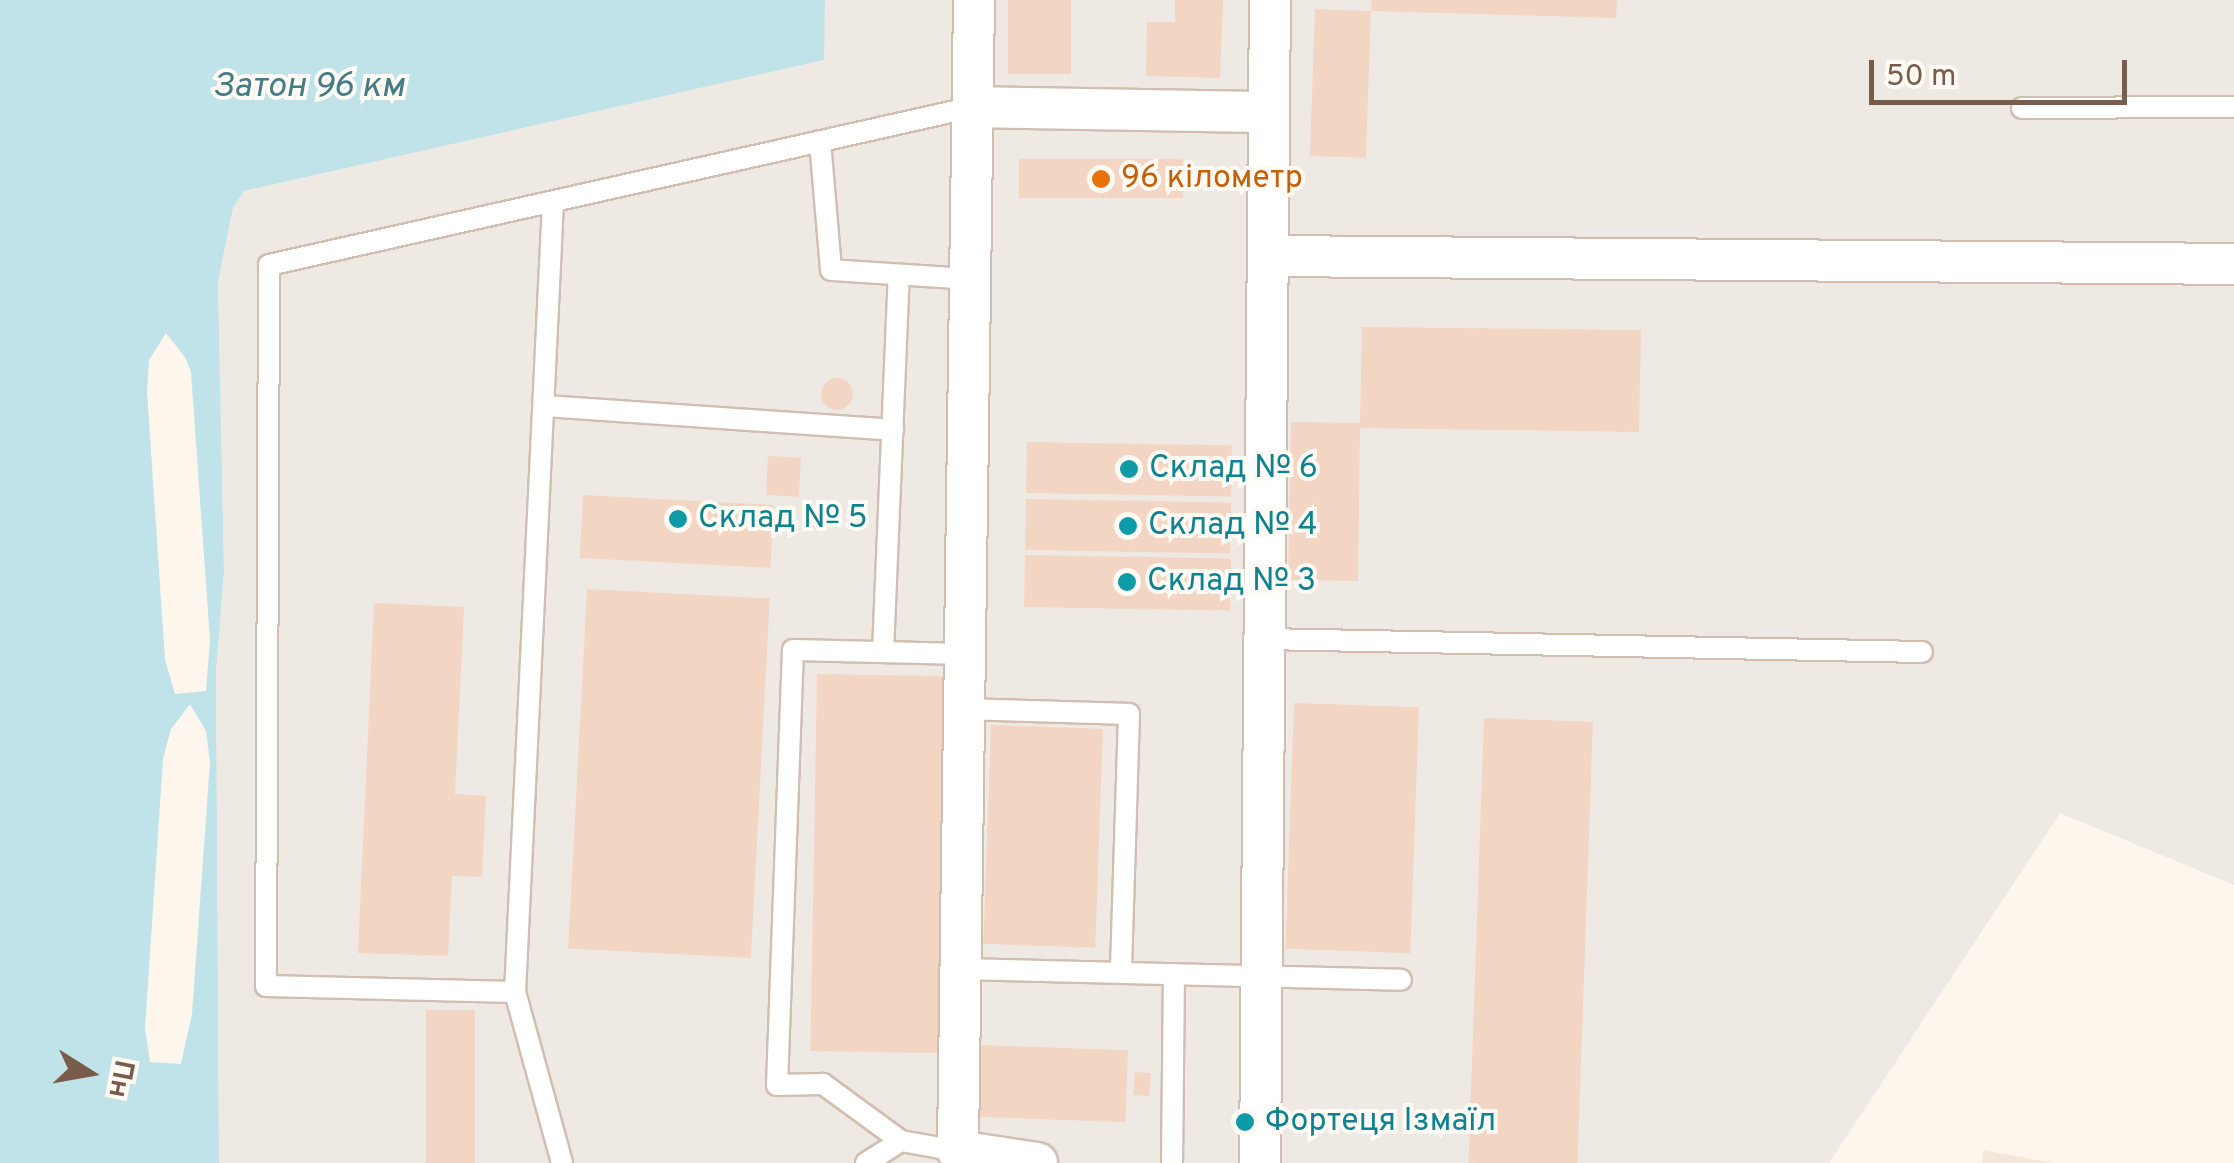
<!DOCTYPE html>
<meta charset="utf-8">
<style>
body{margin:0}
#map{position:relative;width:2234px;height:1163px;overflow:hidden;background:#fdf6ec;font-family:Overpass,sans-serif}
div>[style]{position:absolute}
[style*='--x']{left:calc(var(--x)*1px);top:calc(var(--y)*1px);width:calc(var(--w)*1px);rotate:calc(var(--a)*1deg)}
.residential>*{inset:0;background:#f5e8da}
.industrial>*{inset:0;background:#efe9e4}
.water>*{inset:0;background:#bfe3e8}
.pier>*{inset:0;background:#fdf6ec}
.building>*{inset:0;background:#f3d5c3;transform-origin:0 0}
.round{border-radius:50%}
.roads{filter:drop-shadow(2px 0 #d1beb0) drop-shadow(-2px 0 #d1beb0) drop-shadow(0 2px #d1beb0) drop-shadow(0 -2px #d1beb0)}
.service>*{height:20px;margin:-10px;padding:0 10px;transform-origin:10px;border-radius:10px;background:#fff}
.minor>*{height:40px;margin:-20px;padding:0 20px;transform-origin:20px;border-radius:20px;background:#fff}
.dots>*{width:28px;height:28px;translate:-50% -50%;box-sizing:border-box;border:5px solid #fffaf3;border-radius:50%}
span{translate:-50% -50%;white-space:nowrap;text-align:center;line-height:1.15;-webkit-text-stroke:8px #fffaf3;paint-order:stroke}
.food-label{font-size:32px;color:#c56008}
.left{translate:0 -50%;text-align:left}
.culture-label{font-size:32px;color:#0d838f}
.water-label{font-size:35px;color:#437c86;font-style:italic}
.north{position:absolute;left:40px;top:1023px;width:100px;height:100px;-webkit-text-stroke:8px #fffaf3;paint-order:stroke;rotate:101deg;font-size:28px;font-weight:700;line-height:40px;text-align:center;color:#7a5c4d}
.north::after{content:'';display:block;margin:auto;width:35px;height:45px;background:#7a5c4d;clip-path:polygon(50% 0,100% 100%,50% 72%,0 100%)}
.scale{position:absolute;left:1869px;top:60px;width:258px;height:45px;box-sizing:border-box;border:5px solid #7a5c4d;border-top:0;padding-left:12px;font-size:30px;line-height:35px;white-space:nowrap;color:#7a5c4d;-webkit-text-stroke:8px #fffaf3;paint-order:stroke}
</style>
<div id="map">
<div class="residential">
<div style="clip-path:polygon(1983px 1150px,2053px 1163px,1982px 1163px)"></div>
</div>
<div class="industrial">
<div style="clip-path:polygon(825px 0,2234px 0,2234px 885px,2060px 813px,1829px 1163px,219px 1163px,216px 672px,224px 572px,218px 282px,233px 208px,244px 191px,823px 60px)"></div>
</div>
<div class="water">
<div style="clip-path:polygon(0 0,825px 0,824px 60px,244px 191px,233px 208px,218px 282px,224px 572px,216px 672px,219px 1163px,0 1163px)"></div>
</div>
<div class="pier">
<div style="clip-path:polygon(166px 333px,185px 357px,191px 372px,210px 640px,206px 691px,175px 694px,165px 660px,147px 391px,149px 360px)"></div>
<div style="clip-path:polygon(190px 704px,206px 731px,210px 762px,192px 1014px,181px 1064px,150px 1062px,145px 1028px,163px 759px,171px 729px)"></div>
</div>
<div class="building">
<div style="left:1008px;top:0;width:63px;height:74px"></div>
<div style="clip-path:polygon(1175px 0,1223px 0,1220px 78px,1146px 76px,1147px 22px,1175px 22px)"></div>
<div style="clip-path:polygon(1372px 0,1617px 0,1616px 18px,1371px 11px)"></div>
<div style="left:1315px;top:9px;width:56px;height:147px;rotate:2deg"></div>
<div style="left:1019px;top:159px;width:164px;height:39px"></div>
<div style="clip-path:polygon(1362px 327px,1641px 330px,1639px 432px,1360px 428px,1358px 581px,1288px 580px,1291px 422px,1360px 423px)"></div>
<div class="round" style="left:821px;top:378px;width:32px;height:32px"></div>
<div style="left:1027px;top:442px;width:205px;height:51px;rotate:1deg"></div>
<div style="left:768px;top:456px;width:33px;height:39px;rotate:3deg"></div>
<div style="left:583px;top:495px;width:191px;height:63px;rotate:3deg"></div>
<div style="left:1026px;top:499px;width:205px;height:51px;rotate:1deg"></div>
<div style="left:1025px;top:555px;width:206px;height:52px;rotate:1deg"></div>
<div style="left:587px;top:589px;width:183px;height:360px;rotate:3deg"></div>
<div style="clip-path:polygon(374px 603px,464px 607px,455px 794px,486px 796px,482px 877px,452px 876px,448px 956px,358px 953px)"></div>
<div style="left:817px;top:674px;width:134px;height:377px;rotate:1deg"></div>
<div style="left:1294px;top:703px;width:125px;height:246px;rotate:2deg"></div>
<div style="left:1484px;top:718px;width:109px;height:445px;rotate:2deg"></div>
<div style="left:991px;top:725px;width:112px;height:219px;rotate:2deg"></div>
<div style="left:426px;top:1010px;width:49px;height:153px"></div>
<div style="left:980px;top:1045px;width:148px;height:72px;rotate:2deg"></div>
<div style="left:1135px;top:1072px;width:16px;height:23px;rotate:4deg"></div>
</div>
<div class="roads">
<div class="service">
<div style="--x:2022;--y:108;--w:212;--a:-0.3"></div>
<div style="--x:820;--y:141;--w:129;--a:85.1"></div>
<div style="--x:831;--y:270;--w:139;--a:3.7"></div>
<div style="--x:553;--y:202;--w:791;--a:92.75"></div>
<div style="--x:515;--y:992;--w:177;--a:74.6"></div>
<div style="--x:544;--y:406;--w:350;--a:3.9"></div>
<div style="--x:1264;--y:639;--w:658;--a:1.13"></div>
<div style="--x:883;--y:652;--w:377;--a:-87.6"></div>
<div style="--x:964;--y:709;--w:165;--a:1.7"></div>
<div style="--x:1129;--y:714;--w:259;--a:91.8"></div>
<div style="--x:961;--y:969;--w:440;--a:1.4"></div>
<div style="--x:515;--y:992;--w:249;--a:-178.6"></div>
<div style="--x:266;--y:986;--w:721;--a:-89.76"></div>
<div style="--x:269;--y:265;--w:722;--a:-12.65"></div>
<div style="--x:901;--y:1141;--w:97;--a:-143.8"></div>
<div style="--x:823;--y:1084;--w:46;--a:178.8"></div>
<div style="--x:777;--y:1085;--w:435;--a:-87.9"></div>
<div style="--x:793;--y:650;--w:172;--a:1.3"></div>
<div style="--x:866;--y:1163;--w:41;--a:-32.2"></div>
<div style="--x:901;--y:1141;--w:58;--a:10"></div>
<div style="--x:958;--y:1151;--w:3;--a:108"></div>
<div style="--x:1172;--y:1163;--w:189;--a:-89.4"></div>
</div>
<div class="minor">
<div style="--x:974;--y:0;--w:1151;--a:90.8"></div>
<div style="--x:958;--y:1151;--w:80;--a:8.6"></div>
<div style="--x:973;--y:107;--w:296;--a:1"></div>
<div style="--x:1268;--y:256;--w:966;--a:0.47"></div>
<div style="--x:1260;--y:1163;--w:1163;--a:-89.51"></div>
</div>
</div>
<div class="dots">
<div style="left:1101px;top:179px;background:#e8710a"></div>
<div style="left:1129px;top:469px;background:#0f9aa8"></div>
<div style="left:678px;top:519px;background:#0f9aa8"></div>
<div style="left:1128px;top:526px;background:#0f9aa8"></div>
<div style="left:1127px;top:582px;background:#0f9aa8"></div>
<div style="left:1245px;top:1122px;background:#0f9aa8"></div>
</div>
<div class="food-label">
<span class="left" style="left:1121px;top:179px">96 кілометр</span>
</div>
<div class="culture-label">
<span class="left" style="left:1149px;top:469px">Склад № 6</span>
<span class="left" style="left:698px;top:519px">Склад № 5</span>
<span class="left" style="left:1148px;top:526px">Склад № 4</span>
<span class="left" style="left:1147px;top:582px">Склад № 3</span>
<span class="left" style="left:1265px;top:1122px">Фортеця Ізмаїл</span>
</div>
<div class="water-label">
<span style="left:309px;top:87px">Затон 96 км</span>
</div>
<div class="north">Пн</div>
<div class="scale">50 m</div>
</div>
